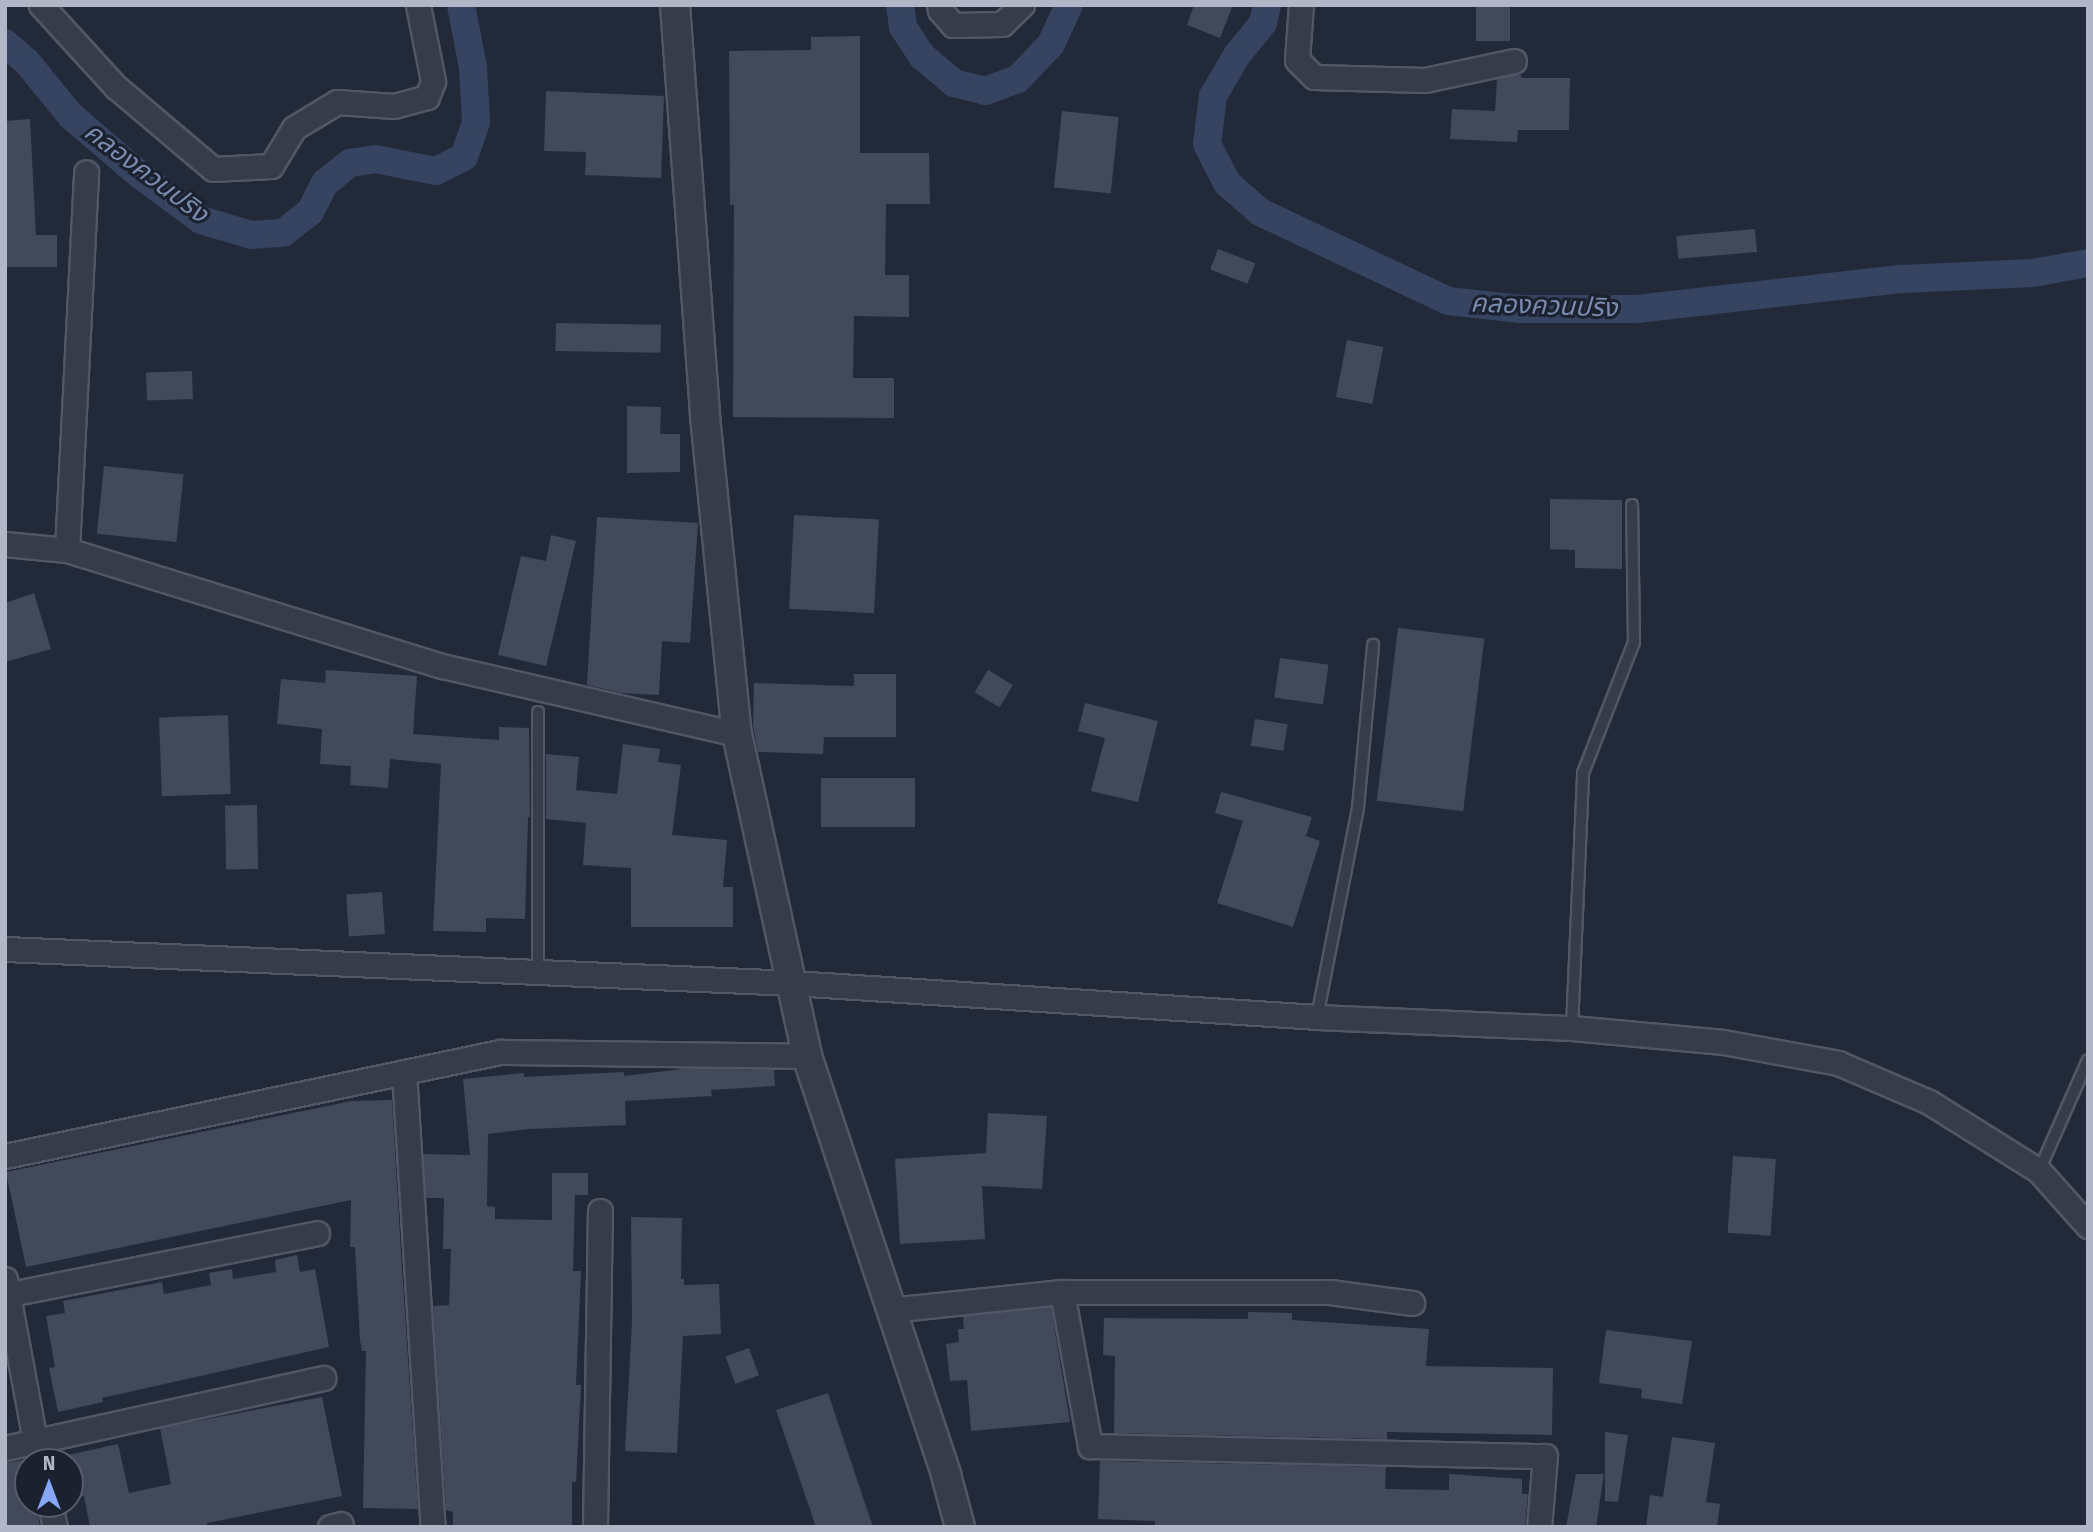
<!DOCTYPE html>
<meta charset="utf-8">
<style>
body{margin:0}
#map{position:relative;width:2093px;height:1532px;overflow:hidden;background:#222a3a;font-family:"Fira Sans","Noto Sans Thai",sans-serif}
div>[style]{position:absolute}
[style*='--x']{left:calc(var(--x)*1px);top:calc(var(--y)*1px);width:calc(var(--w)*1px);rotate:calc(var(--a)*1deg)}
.canal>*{height:28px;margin:-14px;padding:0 14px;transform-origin:14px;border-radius:14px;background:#364461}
.building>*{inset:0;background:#41495b;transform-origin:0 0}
.roads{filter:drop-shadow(2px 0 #515765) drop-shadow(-2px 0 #515765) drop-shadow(0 2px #515765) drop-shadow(0 -2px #515765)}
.service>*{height:10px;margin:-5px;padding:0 5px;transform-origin:5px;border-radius:5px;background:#363c4a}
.minor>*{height:23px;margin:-11.5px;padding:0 11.5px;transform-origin:11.5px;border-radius:11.5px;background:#363c4a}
.tertiary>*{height:28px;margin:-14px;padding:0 14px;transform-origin:14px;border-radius:14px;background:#363c4a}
span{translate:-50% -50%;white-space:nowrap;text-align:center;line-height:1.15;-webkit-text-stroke:6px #1b212f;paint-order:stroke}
.water-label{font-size:26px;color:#798bae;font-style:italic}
.frame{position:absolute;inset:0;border:7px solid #b1b7c6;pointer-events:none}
.north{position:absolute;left:14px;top:1448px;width:70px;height:70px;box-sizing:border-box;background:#1b212f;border:2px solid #575d6b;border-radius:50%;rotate:0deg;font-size:19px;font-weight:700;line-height:28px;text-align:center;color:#b1b7c6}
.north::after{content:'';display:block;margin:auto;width:24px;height:32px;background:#85a7f6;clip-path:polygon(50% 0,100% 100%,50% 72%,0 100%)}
</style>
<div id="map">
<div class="canal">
<div style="--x:900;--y:5;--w:22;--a:82"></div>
<div style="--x:903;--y:27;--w:35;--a:57"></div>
<div style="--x:922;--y:56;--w:42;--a:40.2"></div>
<div style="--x:954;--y:83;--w:32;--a:14"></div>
<div style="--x:985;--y:91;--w:35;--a:-20"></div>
<div style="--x:1018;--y:79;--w:48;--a:-46.7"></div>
<div style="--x:1051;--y:44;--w:43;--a:-65.2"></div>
<div style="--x:1267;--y:5;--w:18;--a:103"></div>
<div style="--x:1263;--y:23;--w:41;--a:129.1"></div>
<div style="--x:1237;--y:55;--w:48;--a:120.3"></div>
<div style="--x:1213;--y:96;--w:48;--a:97.1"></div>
<div style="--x:1207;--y:144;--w:44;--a:62.9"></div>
<div style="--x:1227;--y:183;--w:44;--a:41.3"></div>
<div style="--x:1260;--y:212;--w:208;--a:25.3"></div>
<div style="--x:1448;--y:301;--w:73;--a:6.3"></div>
<div style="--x:1521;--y:309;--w:116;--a:0"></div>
<div style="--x:1637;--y:309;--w:267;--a:-6.5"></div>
<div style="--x:1902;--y:279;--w:131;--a:-2.6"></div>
<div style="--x:2033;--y:273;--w:56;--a:-10.3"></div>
<div style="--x:5;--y:43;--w:29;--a:41"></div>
<div style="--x:27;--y:62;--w:68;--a:50.9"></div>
<div style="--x:70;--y:115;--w:92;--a:40.6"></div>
<div style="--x:140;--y:175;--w:76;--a:36.4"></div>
<div style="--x:201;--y:220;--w:52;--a:16.7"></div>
<div style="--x:251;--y:235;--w:32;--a:-4"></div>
<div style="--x:283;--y:233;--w:34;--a:-38"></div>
<div style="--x:310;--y:212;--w:33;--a:-63"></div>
<div style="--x:325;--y:183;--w:32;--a:-39"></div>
<div style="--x:350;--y:163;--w:25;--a:-9"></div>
<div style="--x:375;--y:159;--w:62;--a:11.1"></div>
<div style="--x:436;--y:171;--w:31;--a:-27"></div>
<div style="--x:464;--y:157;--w:37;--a:-71"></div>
<div style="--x:476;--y:122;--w:55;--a:-93.1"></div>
<div style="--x:473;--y:67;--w:63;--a:-101"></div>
</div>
<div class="building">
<div style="clip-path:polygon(1194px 5px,1233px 5px,1220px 38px,1187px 25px)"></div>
<div style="left:1476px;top:5px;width:34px;height:36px"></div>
<div style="clip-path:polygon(860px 36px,860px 153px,929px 153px,930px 204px,886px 204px,885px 275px,909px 275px,909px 317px,854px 316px,853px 378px,894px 378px,894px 418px,733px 417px,734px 205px,730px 205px,729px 51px,811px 50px,811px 37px)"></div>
<div style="clip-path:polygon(1515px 75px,1521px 75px,1521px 78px,1570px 78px,1569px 130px,1518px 130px,1517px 142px,1450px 139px,1452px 109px,1495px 111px,1497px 79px)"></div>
<div style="clip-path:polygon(546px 91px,664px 96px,661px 178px,585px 175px,586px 152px,544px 151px)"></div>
<div style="left:1062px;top:111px;width:57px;height:77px;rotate:6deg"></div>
<div style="clip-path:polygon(30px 119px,36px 235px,57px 235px,57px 267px,5px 267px,5px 121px)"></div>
<div style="left:1755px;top:229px;width:23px;height:79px;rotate:85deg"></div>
<div style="left:1218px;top:249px;width:40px;height:22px;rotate:21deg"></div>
<div style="left:556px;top:323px;width:105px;height:28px;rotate:1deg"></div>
<div style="left:1347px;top:340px;width:37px;height:58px;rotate:11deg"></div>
<div style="left:192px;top:371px;width:28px;height:46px;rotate:88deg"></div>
<div style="clip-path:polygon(627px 406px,661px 407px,660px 434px,680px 434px,680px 472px,627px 473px)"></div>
<div style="left:104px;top:466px;width:80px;height:68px;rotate:6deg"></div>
<div style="clip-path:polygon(1550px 499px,1622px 500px,1622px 569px,1575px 568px,1575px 550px,1550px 549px)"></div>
<div style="left:794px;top:515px;width:85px;height:94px;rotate:3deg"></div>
<div style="clip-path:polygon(597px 517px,698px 523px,690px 643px,662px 641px,659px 695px,621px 693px,587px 685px)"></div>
<div style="clip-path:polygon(551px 535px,576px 541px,546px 666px,498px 655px,521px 556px,546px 561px)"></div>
<div style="clip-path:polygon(34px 593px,51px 649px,5px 662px,5px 603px)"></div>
<div style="left:1398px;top:628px;width:87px;height:174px;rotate:7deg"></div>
<div style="left:1280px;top:658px;width:49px;height:40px;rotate:8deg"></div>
<div style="clip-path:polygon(326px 670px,417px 676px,413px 734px,499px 740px,499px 727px,529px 728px,530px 817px,528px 817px,525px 919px,486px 918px,486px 932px,433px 931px,441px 764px,390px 759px,388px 788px,350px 785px,351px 766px,320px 764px,322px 729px,277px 724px,281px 679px,325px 683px)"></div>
<div style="left:988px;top:670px;width:29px;height:26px;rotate:31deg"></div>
<div style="clip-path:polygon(854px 674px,896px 674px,896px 737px,824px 737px,823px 754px,758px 752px,753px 725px,754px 683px,854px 686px)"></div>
<div style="clip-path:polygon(1085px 703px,1158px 721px,1138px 802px,1091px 791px,1105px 738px,1078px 731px)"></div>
<div style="left:228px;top:715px;width:79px;height:69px;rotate:88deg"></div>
<div style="left:1255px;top:719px;width:33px;height:27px;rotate:9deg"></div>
<div style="clip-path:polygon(623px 744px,660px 749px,658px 762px,681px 765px,672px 835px,727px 840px,723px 887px,733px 887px,733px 927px,631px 927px,631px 868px,583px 865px,586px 823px,546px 819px,546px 754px,579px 757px,576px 790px,617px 794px)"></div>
<div style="left:821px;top:778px;width:94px;height:49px"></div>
<div style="clip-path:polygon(1221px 792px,1312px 817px,1306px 836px,1320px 841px,1293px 927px,1217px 903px,1243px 821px,1215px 813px)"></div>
<div style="left:257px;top:805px;width:64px;height:32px;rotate:89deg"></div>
<div style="left:382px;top:892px;width:42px;height:36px;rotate:86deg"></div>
<div style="clip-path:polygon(690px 1068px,774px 1070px,775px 1086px,711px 1090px,712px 1096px,625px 1101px,626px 1125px,529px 1129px,488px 1134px,487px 1206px,495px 1207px,495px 1219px,552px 1220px,552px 1173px,588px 1173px,588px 1195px,575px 1195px,573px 1271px,581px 1271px,576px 1385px,581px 1385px,576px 1482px,572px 1482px,572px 1527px,453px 1527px,453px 1512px,446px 1510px,433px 1306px,449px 1305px,451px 1249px,443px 1249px,444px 1198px,426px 1198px,423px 1154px,470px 1155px,463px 1079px,524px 1073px,524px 1077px,624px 1072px,624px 1076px)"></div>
<div style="clip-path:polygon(392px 1100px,401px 1252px,418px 1509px,363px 1508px,366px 1351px,362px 1351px,360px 1340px,355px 1247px,350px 1247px,351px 1200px,26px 1267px,6px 1172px,352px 1101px)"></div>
<div style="clip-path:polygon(988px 1113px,1047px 1116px,1042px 1189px,982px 1186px,985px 1239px,900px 1244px,895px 1159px,986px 1153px)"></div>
<div style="left:1733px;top:1156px;width:43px;height:77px;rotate:4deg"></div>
<div style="clip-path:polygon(631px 1217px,682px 1218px,681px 1279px,684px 1279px,684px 1285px,719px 1284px,721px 1334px,683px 1336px,677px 1453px,625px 1451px,632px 1321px)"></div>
<div style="clip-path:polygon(297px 1255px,300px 1272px,315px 1269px,329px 1347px,102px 1398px,103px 1402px,58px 1412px,49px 1368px,55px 1367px,46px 1316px,65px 1313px,63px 1301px,162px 1282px,164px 1294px,211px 1285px,209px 1273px,232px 1269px,233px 1279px,276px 1272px,275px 1260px)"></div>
<div style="clip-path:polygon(1051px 1307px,1070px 1422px,971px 1431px,967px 1380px,950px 1381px,946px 1344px,959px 1342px,958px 1329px,964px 1329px,963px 1316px)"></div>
<div style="clip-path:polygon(1248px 1312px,1292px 1313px,1292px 1320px,1429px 1329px,1426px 1366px,1553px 1368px,1552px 1435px,1387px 1432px,1387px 1439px,1114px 1433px,1115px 1356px,1103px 1355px,1104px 1318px,1248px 1319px)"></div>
<div style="clip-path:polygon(1606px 1330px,1692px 1341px,1682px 1404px,1641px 1398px,1642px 1389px,1599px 1383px)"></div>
<div style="left:749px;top:1348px;width:29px;height:25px;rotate:70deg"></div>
<div style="clip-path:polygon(828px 1393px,873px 1527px,816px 1527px,776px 1410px)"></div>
<div style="clip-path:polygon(322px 1397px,342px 1496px,207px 1523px,208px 1527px,90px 1527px,84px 1496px,77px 1498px,68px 1455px,118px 1444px,129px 1493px,171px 1484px,160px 1428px)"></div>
<div style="clip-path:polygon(1605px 1432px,1628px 1435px,1618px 1502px,1605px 1501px)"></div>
<div style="clip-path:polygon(1672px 1437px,1715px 1443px,1706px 1502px,1720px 1504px,1717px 1527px,1646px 1527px,1650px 1495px,1663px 1497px)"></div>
<div style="clip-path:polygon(24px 1460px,28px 1471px,28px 1504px,36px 1504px,40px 1527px,5px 1527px,5px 1463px)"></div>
<div style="clip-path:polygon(1100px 1461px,1386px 1467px,1385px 1489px,1449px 1490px,1449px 1474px,1522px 1479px,1522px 1494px,1528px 1494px,1525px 1527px,1155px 1527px,1155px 1521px,1098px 1519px)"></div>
<div style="clip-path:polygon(1576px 1474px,1604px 1474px,1596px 1527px,1566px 1527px)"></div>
</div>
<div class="roads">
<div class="service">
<div style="--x:538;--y:712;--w:258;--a:90"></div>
<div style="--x:1317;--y:1017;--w:213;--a:-78.9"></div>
<div style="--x:1358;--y:808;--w:164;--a:-84.7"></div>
<div style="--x:1572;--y:1028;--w:255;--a:-87.5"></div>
<div style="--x:1583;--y:773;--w:141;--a:-68.7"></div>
<div style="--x:1634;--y:642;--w:137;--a:-90.8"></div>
<div style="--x:2039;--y:1171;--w:121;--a:-66.2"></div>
</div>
<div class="minor">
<div style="--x:41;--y:5;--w:111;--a:47.6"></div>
<div style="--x:116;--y:87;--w:127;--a:40.2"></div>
<div style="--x:213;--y:169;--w:58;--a:-3"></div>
<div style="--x:271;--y:166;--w:44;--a:-58.8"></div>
<div style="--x:294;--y:128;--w:50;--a:-31.2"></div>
<div style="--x:337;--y:102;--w:57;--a:4"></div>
<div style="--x:394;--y:106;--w:34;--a:-15"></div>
<div style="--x:427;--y:97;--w:17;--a:-69"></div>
<div style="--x:433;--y:81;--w:77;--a:-101.2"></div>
<div style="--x:939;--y:5;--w:5;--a:79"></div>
<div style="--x:940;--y:10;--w:20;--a:49"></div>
<div style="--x:953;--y:25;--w:49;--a:-1.2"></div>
<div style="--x:1002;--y:24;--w:28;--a:-44"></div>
<div style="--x:1301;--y:5;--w:55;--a:94.2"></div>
<div style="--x:1297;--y:60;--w:24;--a:45"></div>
<div style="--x:1314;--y:77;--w:111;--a:1.5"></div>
<div style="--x:1425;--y:80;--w:91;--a:-12.1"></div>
<div style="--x:5;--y:544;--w:62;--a:5.5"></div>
<div style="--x:67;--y:550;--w:393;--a:17.2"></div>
<div style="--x:442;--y:666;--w:303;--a:13"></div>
<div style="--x:67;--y:550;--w:378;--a:-87.1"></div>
<div style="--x:5;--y:949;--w:789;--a:2.47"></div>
<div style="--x:793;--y:983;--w:525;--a:3.71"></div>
<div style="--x:1317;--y:1017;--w:255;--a:2.5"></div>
<div style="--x:1572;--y:1028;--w:152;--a:5.3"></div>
<div style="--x:1723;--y:1042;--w:117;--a:10.3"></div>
<div style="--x:1838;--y:1063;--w:99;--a:23.2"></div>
<div style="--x:1929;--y:1102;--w:130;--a:32.1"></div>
<div style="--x:2039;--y:1171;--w:74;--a:48.3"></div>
<div style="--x:404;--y:1072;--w:456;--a:86.4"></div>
<div style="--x:5;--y:1156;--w:506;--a:-11.87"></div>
<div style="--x:500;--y:1052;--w:307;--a:0.7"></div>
<div style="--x:5;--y:1279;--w:186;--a:79.5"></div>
<div style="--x:1062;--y:1292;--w:157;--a:79.7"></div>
<div style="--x:1090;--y:1446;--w:455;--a:1.3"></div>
<div style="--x:1545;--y:1456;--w:71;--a:94.8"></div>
<div style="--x:5;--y:1295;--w:318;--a:-11.2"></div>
<div style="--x:890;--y:1310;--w:173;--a:-6"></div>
<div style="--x:1062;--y:1292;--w:268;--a:0"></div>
<div style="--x:1330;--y:1292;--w:83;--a:7.6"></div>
<div style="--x:5;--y:1448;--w:326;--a:-12.4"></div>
<div style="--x:50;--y:1504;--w:24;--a:78"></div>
<div style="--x:330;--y:1527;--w:11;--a:-15"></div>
<div style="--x:595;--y:1527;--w:316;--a:-89.1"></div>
</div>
<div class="tertiary">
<div style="--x:675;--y:5;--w:412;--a:85.8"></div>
<div style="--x:705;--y:416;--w:320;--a:84.3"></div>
<div style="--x:737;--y:734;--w:330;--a:77.7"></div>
<div style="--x:807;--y:1056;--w:441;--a:71.6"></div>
<div style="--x:946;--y:1475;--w:54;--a:74.9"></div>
</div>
</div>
<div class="water-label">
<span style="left:146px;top:173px;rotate:37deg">คลองควนปริง</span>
<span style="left:1544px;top:306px;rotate:2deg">คลองควนปริง</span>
</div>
<div class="frame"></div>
<div class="north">N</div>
</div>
